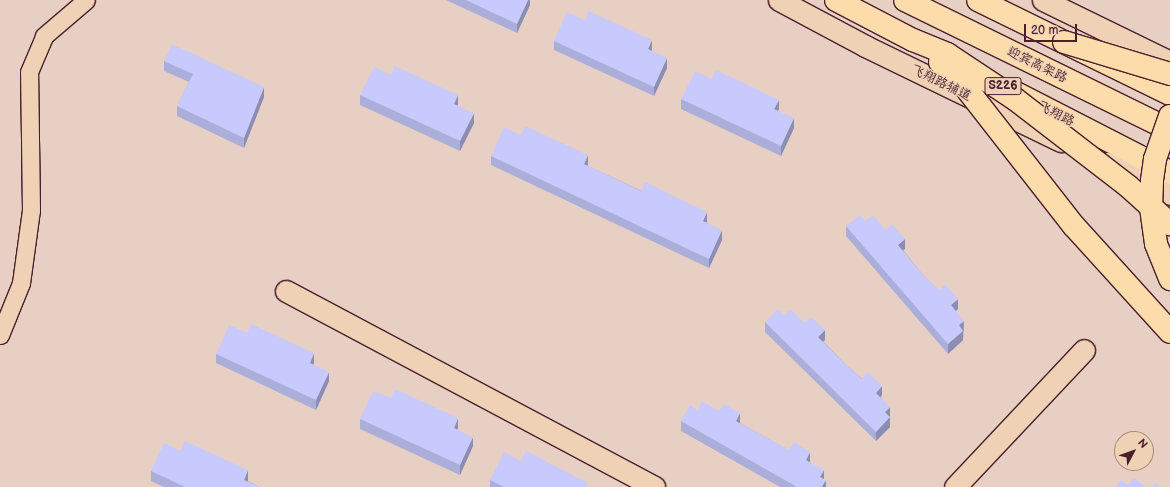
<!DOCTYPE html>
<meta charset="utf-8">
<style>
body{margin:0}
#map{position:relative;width:1170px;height:487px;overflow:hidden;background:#e7d0c3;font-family:"Balsamiq Sans","LXGW WenKai TC",sans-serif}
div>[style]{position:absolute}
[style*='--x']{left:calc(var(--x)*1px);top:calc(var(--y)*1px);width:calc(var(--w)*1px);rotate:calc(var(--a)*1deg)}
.roads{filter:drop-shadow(1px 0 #4a1f2b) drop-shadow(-1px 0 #4a1f2b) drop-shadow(0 1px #4a1f2b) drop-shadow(0 -1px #4a1f2b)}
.minor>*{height:17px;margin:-8.5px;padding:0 8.5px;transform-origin:8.5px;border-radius:8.5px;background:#efd2b5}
.tertiary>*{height:21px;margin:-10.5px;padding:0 10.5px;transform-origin:10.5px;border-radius:10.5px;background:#efd2b5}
.primary>*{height:22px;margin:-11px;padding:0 11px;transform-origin:11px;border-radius:11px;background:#fddcac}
.trunk>*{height:22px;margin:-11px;padding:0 11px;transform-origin:11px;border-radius:11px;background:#fddcac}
.bridges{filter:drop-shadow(1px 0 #4a1f2b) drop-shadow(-1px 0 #4a1f2b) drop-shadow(0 1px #4a1f2b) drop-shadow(0 -1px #4a1f2b)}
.trunk-bridge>*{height:22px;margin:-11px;padding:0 11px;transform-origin:11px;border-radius:11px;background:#fddcac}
.wall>*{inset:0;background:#acaeda}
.shaded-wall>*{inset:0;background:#8c8db1}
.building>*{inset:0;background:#c8cafd}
span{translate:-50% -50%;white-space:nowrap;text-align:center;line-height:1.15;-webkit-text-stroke:3px #efd2b5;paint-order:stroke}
.shield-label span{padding:1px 3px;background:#efd2b5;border:1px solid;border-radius:3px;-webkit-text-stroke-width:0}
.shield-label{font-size:12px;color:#4a1f2b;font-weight:700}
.street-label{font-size:13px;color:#4a1f2b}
.north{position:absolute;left:1114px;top:431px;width:40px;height:40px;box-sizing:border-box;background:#efd2b5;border:1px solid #ad8a7e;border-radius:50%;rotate:49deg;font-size:11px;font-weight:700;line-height:16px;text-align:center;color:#4a1f2b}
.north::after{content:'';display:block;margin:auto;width:14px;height:18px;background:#4a1f2b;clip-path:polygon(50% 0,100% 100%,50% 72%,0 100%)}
.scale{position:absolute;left:1024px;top:24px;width:53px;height:18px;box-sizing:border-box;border:2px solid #4a1f2b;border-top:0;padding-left:5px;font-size:12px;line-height:14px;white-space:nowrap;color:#4a1f2b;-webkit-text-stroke:3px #efd2b5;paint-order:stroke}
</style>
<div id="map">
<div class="roads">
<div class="minor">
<div style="--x:0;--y:335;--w:56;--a:-68"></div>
<div style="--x:21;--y:283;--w:74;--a:-82.2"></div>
<div style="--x:31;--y:210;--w:138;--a:-90.8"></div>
<div style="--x:29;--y:72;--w:39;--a:-67"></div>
<div style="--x:44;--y:36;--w:55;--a:-40.6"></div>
</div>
<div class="tertiary">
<div style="--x:779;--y:0;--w:98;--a:28.1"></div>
<div style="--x:865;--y:46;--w:218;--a:25.9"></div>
<div style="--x:1043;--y:0;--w:141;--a:26"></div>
<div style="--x:1107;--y:163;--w:70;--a:26.2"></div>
<div style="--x:286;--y:291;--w:417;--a:28"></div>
<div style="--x:955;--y:487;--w:188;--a:-46.7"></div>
</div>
<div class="primary">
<div style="--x:1016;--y:93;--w:173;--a:27.2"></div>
</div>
<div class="trunk">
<div style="--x:905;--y:0;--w:295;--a:26.1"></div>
<div style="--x:978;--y:0;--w:214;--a:26.1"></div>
</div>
</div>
<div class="bridges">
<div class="trunk-bridge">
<div style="--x:836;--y:0;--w:87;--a:27.5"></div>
<div style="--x:913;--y:40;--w:37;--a:22"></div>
<div style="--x:947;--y:54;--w:82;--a:33.5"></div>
<div style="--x:1015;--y:99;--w:143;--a:37.6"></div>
<div style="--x:1128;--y:186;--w:57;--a:42.1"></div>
<div style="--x:1064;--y:42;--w:111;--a:16.8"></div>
<div style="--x:940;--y:62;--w:25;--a:42"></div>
<div style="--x:959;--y:79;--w:187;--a:52"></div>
<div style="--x:1074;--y:226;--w:143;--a:47.8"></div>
<div style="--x:1170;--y:116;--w:46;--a:109.2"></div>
<div style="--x:1155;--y:159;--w:22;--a:98"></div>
<div style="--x:1152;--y:181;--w:27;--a:92"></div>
<div style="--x:1151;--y:208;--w:36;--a:82"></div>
<div style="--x:1156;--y:244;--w:38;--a:68"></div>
</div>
</div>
<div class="wall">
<div style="clip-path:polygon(446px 0,530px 0,530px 5px,517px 33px)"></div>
<div style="clip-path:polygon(554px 41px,652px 50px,651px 51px,667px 68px,654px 96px,554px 50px)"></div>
<div style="clip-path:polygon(164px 61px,264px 97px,244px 148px,177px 116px,177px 106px,189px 82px,164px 71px)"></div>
<div style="clip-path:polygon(360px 95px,458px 104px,458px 106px,474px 123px,460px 151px,360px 105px)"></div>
<div style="clip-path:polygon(681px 99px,779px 109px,778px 111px,794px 128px,781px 156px,681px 109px)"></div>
<div style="clip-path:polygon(491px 156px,588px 164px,588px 166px,707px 221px,707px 223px,722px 240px,709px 268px,491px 165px)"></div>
<div style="clip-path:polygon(865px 221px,886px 230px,905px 249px,903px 250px,924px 276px,958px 309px,956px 311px,964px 330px,963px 331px,963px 340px,948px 354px,846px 236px,846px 226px)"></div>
<div style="clip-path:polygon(784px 316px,805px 323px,825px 340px,823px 341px,847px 366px,882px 395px,881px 397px,890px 416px,890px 427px,876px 441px,765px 332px,765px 322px)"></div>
<div style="clip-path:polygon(247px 333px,314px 363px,313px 364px,329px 381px,316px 410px,216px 363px,216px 354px)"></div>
<div style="clip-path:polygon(697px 410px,719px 411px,740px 423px,810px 462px,824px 479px,826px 487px,780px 487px,681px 431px,681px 421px)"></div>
<div style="clip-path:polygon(360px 419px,458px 428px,457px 429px,473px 446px,460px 475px,360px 429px)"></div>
<div style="clip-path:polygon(521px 461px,588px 487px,490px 487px,490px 480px)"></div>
<div style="clip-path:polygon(151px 471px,248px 480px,248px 481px,260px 487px,164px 487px,151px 481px)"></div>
</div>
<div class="shaded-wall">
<div style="clip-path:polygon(528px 0,530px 0,530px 5px,517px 33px,517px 24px)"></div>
<div style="clip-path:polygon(652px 40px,652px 50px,648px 59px,648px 49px)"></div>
<div style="clip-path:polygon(667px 58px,667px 68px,654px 96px,654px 87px)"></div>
<div style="clip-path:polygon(264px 87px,264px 97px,244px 148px,244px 138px)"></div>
<div style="clip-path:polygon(458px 95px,458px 104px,454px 114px,454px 104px)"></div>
<div style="clip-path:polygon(779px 100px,779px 109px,774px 119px,774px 109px)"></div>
<div style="clip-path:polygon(474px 113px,474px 123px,460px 151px,460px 141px)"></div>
<div style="clip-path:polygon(794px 118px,794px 128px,781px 156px,781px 146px)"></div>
<div style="clip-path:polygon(588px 155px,588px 164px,584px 174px,584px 164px)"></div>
<div style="clip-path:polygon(707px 212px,707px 221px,703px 230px,703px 221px)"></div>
<div style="clip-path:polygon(722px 230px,722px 240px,709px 268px,709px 259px)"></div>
<div style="clip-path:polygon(905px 239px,905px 249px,898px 254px,898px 245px)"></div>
<div style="clip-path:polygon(958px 299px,958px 309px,951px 315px,951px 305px)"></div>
<div style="clip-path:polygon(964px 321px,963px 340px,948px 354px,948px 344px,959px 325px)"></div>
<div style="clip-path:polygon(825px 330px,825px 340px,818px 346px,818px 337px)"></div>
<div style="clip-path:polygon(314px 353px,314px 363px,310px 372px,310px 363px)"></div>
<div style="clip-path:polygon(329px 372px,329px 381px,316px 410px,316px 400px)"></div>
<div style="clip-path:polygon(882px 386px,882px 395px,876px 402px,876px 393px)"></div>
<div style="clip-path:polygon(890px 407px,890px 416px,885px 422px,885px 412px)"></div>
<div style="clip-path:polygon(740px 413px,740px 423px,736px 431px,736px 421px)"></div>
<div style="clip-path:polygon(890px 417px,890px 427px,876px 441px,876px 432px)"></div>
<div style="clip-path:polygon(458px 418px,458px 428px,454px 437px,454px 428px)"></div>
<div style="clip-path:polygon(473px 437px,473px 446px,460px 475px,460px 465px)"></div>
<div style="clip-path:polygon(810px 452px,810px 462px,806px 470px,806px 460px)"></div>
<div style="clip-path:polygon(248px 470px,248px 480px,245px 487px,244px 480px)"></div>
<div style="clip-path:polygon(824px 470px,824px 480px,820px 477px)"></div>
<div style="clip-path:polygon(826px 480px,826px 487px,822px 487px)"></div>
</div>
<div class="building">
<div style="clip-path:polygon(466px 0,528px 0,517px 24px)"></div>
<div style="clip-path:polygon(589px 11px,652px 40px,648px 49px,667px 58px,654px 87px,554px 41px,567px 12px,585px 20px)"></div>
<div style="clip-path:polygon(172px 44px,264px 87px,244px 138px,177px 106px,193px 74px,164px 61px)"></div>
<div style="clip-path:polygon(395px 66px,458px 95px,454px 104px,474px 113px,460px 141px,360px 95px,374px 67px,391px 75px)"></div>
<div style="clip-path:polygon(716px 70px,779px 100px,774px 109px,794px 118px,781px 146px,681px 99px,695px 71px,712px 79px)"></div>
<div style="clip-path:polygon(525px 126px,588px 155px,584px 164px,641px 191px,645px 182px,707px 212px,703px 221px,722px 230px,709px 259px,491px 156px,504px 127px,521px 135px)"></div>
<div style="clip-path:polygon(860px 215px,865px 221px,873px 215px,886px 230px,892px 224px,905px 239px,898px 245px,924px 276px,939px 290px,945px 284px,958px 299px,951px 305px,964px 321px,959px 325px,963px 331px,948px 344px,846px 226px)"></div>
<div style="clip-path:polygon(778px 309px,784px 316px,790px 309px,805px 323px,811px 317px,825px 330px,818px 337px,847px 366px,862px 379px,868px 372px,882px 386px,876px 393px,890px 407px,885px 412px,890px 417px,876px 432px,765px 322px)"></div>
<div style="clip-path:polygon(251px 324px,314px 353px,310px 363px,329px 372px,316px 400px,216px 354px,229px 325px,247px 333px)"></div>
<div style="clip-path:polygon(395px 389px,458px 418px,454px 428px,473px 437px,460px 465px,360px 419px,373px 391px,391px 398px)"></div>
<div style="clip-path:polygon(702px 401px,719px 411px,724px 404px,740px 413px,736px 421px,789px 450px,794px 442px,810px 452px,806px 460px,824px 470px,820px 477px,826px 480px,822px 487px,797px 487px,681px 421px,690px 405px,697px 410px)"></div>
<div style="clip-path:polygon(185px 441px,248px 470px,244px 480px,260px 487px,185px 487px,151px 471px,164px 443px,181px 451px)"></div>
<div style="clip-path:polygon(526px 451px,588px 483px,586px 487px,504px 487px,490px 480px,504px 452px,521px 461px)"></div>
<div style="clip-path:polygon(1134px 478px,1146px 487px,1116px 487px,1121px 480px,1128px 485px)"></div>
<div style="clip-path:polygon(1155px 483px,1160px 487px,1152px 487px)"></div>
</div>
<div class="shield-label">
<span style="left:1003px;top:86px">S226</span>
</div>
<div class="street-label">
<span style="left:1037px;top:65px;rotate:26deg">迎宾高架路</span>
<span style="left:941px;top:83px;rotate:26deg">飞翔路辅道</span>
<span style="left:1056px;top:114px;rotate:27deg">飞翔路</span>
</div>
<div class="north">N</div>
<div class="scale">20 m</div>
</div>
